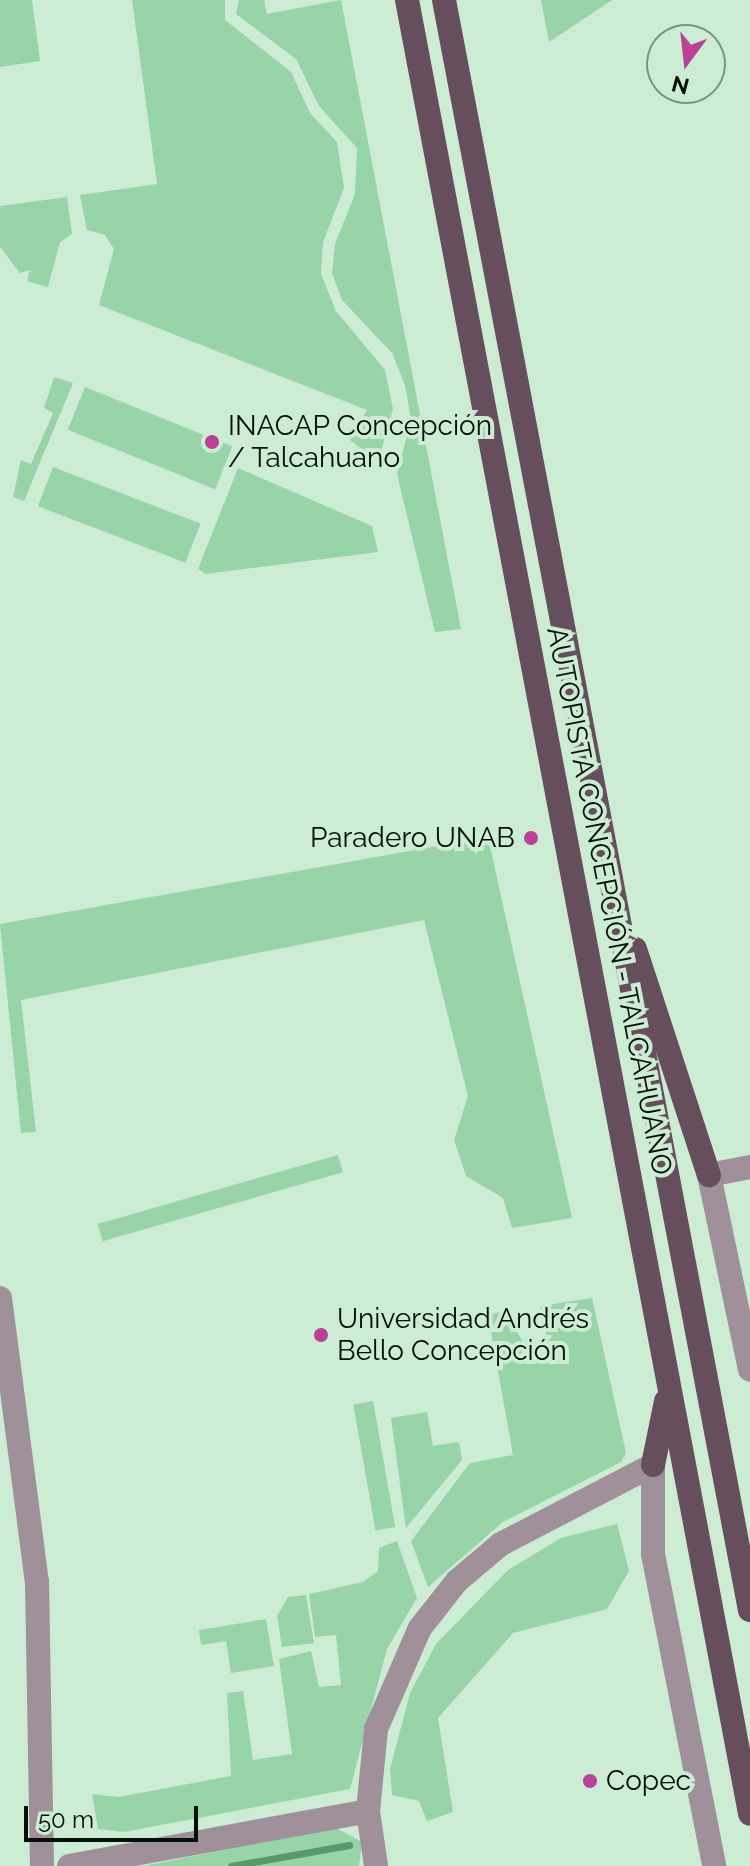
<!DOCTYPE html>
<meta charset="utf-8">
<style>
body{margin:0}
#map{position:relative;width:750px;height:1866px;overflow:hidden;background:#ccecd4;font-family:Raleway,sans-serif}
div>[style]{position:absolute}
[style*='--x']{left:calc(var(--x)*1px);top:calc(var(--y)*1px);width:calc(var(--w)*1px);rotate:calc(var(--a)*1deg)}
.green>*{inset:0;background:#99d4a9;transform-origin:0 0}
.stream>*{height:7px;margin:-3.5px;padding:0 3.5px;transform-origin:3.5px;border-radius:3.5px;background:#57996c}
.minor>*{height:24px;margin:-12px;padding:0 12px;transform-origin:12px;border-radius:12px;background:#9f9099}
.major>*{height:24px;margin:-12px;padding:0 12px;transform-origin:12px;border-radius:12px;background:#664e5d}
.dots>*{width:22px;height:22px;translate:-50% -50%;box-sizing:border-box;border:4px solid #ccecd4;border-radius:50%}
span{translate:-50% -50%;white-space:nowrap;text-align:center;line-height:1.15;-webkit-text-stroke:8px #ccecd4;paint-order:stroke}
.poi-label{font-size:28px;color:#051008}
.left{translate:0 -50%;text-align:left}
.right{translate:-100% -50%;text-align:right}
.street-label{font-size:28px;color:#051008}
.north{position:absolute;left:646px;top:24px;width:80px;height:80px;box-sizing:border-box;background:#ccecd4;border:2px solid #7c9482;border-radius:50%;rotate:195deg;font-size:22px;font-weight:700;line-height:32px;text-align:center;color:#051008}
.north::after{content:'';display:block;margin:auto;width:28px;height:36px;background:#b94197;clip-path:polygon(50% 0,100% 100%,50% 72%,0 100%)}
.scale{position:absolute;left:24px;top:1806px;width:174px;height:36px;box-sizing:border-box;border:4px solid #051008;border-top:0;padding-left:10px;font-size:24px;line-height:28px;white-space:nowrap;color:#051008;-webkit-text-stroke:6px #ccecd4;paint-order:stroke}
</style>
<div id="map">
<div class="green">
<div style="clip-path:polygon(0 0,32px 0,40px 61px,0 67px)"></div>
<div style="clip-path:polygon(132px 0,225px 0,225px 20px,291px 72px,310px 113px,337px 142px,344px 188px,323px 242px,321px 274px,336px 311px,385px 370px,393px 409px,378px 462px,350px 440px,367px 410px,99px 305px,114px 249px,105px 235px,87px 230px,80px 195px,157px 184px)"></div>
<div style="clip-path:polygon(239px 0,264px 0,267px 14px,341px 0,461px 629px,435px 632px,397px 474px,411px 420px,405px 385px,392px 353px,342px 300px,332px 273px,335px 244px,355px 194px,357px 148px,319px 106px,296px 59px,236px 14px)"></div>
<div style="clip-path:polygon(541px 0,612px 0,549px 42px)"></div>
<div style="clip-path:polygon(67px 197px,72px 234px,60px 242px,48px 287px,27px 281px,30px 270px,20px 273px,0 247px,0 206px)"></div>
<div style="clip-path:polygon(54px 377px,73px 383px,24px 501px,13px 497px,21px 460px,31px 464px,53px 413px,44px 408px)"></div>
<div style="left:85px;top:387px;width:159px;height:46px;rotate:22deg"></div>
<div style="left:53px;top:467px;width:158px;height:42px;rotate:21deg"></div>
<div style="clip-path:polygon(238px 468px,372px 526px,378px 552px,206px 574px,198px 569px)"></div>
<div style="clip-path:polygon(488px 837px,572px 1218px,512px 1228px,503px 1198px,466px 1176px,454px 1140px,468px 1096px,424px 920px,21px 1000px,36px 1132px,21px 1133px,0 924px)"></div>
<div style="left:338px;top:1155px;width:18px;height:250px;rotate:74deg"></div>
<div style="clip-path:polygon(592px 1298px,626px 1453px,621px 1462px,503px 1522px,428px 1587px,411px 1541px,470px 1463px,513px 1455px,488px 1315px,505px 1311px,534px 1361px,551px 1356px,540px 1306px)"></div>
<div style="left:373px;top:1401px;width:128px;height:20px;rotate:80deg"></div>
<div style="clip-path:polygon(427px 1412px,433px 1446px,459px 1442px,462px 1460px,406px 1528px,391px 1418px)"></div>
<div style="clip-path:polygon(617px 1524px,629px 1571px,607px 1609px,513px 1633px,438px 1718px,453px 1812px,427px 1821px,419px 1801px,392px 1795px,390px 1769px,410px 1693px,436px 1644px,508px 1570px,561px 1538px)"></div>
<div style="clip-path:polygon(397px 1541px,417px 1598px,387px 1649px,350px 1789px,124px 1832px,98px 1829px,92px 1794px,118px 1797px,231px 1776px,227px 1693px,243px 1691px,253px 1760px,292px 1754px,279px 1659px,311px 1651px,319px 1687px,341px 1685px,336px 1635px,315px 1637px,309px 1594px,363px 1582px,378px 1571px,379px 1548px)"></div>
<div style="clip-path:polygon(306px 1595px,314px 1643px,282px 1647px,277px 1616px,288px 1597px)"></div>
<div style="clip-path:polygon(266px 1619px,274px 1666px,231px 1673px,226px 1641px,201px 1645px,199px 1630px)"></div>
<div style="clip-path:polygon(336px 1828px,362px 1842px,359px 1866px,143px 1866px)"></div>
</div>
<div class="stream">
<div style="--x:231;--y:1866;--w:120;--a:-10.1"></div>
</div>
<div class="minor">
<div style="--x:750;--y:1167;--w:42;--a:169"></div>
<div style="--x:709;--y:1175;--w:199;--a:78.1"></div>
<div style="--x:0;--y:1298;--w:285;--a:82.6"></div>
<div style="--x:37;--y:1581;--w:285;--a:89"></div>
<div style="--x:653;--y:1465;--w:89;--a:90"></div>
<div style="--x:653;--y:1554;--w:318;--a:78.9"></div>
<div style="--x:69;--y:1866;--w:304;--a:-10.4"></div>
<div style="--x:376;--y:1866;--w:56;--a:-98.3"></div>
<div style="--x:368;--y:1811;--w:82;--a:-84.4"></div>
<div style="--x:376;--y:1729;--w:110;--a:-66.5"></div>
<div style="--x:420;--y:1628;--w:60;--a:-51.8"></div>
<div style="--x:457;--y:1581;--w:57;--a:-40.1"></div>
<div style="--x:501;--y:1544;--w:171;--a:-27.5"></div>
</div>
<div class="major">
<div style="--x:407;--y:0;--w:1846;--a:79.29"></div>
<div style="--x:444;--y:0;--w:1639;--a:79.24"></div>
<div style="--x:635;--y:949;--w:238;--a:71.9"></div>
<div style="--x:653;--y:1465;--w:65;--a:-78.5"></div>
</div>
<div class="dots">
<div style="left:212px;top:442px;background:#b94197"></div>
<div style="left:531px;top:838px;background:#b94197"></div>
<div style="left:321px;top:1335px;background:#b94197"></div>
<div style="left:590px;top:1781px;background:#b94197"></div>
</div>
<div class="poi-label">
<span class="left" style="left:228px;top:442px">INACAP Concepción<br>/ Talcahuano</span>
<span class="right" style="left:515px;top:838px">Paradero UNAB</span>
<span class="left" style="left:337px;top:1335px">Universidad Andrés<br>Bello Concepción</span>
<span class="left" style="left:606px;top:1781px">Copec</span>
</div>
<div class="street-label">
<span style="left:609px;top:901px;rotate:79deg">AUTOPISTA CONCEPCIÓN - TALCAHUANO</span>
</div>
<div class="north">N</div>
<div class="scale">50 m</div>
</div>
